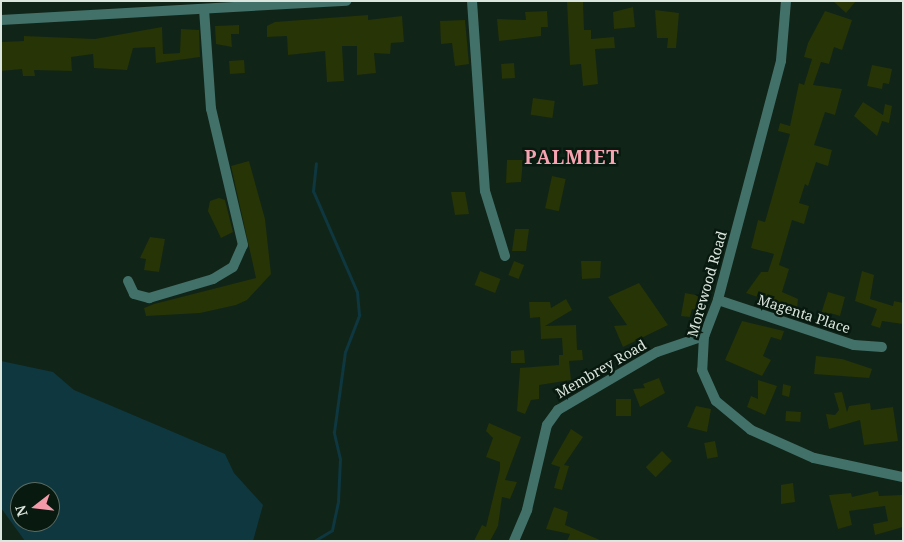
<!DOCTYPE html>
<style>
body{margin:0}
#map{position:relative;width:904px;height:542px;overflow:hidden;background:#112418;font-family:"Noto Serif",serif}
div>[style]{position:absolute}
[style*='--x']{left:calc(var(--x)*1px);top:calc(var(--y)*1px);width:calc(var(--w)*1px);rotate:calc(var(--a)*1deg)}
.water>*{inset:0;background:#0e373f}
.stream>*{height:3px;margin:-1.5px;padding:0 1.5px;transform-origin:1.5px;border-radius:1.5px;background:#0e373f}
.building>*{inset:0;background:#263406;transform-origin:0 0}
.street>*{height:10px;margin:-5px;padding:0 5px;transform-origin:5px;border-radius:5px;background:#42716a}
span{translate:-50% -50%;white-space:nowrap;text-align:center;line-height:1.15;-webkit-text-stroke:5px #081a0f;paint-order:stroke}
.street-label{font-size:14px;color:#dbe6de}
.district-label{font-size:19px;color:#f6a3b2;font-weight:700;letter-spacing:1px}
.frame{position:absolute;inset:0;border:2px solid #dbe6de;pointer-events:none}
.north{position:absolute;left:10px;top:482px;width:50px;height:50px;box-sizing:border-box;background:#081a0f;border:1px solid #5c6c62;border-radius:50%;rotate:254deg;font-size:14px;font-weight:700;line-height:20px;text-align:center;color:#dbe6de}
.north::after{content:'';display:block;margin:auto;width:18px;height:22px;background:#f39aaa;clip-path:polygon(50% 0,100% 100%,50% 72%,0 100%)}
</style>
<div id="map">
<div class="water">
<div style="clip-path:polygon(evenodd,1px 361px,53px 372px,74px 390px,225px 454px,234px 473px,263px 505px,253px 541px,25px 541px,1px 508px,1px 361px,20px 492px,50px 492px,50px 522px,20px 522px,20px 492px)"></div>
</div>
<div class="stream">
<div style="--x:314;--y:541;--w:21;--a:-31"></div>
<div style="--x:332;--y:530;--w:30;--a:-78"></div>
<div style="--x:338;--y:501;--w:42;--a:-87.3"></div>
<div style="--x:340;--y:459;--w:28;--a:-103"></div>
<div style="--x:334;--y:432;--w:81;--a:-82.2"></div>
<div style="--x:345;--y:352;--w:40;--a:-69"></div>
<div style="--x:359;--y:315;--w:23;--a:-95"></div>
<div style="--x:357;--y:292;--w:110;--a:-113.5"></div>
<div style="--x:313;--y:191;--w:28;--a:-84"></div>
</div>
<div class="building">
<div style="clip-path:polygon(567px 1px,583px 1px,584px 30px,591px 30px,591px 39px,614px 37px,615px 48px,595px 49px,598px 84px,583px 86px,581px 64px,570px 65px)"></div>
<div style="clip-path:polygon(833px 1px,856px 1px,846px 13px)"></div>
<div style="clip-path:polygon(633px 7px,635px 27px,614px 29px,613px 12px)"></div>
<div style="clip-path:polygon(655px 10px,679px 13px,676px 48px,667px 48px,668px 38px,657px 38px)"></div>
<div style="clip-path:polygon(547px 11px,548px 27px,541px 27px,541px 36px,499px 41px,497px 19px,526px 20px,525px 12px)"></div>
<div style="clip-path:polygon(825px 11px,852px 20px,842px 50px,834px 47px,829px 64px,821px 62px,813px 85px,842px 89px,835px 115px,825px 112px,814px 145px,832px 150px,828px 166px,816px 162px,808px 186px,805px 184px,799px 203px,809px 206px,804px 224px,792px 220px,779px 265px,789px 269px,782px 292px,798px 299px,797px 311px,746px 293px,761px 272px,768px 272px,774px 254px,751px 248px,758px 220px,765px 222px,790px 134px,778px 131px,780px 123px,790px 126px,799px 83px,804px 85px,812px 59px,804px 57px,808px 43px)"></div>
<div style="clip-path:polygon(368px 15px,368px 20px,402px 16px,404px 42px,391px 43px,390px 54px,374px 53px,376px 73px,357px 75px,357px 46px,342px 46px,344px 81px,327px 82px,325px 51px,288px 55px,287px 36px,267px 37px,267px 26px,275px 22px)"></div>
<div style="clip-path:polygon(465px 20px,469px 64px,455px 66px,452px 43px,441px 44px,440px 21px)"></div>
<div style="clip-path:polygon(239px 25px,239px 34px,231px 34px,232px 47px,216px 44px,215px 26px)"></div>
<div style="clip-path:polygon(162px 27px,163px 54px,180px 53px,181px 29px,199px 30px,200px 57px,156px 63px,155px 47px,133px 48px,127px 70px,94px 68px,93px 54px,71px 57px,72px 71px,34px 70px,35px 76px,23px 76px,22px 69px,1px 71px,1px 42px,24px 41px,24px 36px,95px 39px)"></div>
<div style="left:244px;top:60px;width:13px;height:15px;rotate:86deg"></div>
<div style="left:514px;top:63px;width:15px;height:13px;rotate:86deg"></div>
<div style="clip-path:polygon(872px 65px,892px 69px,889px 84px,883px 83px,882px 89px,867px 86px)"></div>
<div style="left:533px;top:98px;width:22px;height:17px;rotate:8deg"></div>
<div style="clip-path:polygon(863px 102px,883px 115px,885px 104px,892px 106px,889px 123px,882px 121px,877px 136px,854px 116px)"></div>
<div style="clip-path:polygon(507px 160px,523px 160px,521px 182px,506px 183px)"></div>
<div style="clip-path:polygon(249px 161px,265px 219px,271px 274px,247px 300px,236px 305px,200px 313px,146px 316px,144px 308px,154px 304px,256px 278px,231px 166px)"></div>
<div style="left:552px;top:176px;width:14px;height:33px;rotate:12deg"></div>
<div style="clip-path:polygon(451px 192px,465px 192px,469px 214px,455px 215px)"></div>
<div style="clip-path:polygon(219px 198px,225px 200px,233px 232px,221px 238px,208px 211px,210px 201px)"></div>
<div style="clip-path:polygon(515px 229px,529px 229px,526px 251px,512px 251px)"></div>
<div style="clip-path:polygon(150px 237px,165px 239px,159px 272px,144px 270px,146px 259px,140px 258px)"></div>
<div style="left:514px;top:261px;width:11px;height:15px;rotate:22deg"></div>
<div style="clip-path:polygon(581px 261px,601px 261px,600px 278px,582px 279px)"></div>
<div style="left:480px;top:271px;width:22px;height:15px;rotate:21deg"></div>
<div style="clip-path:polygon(862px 271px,874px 275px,870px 299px,893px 306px,894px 301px,903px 303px,903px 324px,882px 321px,880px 328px,871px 325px,877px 309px,855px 301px)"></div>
<div style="clip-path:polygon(639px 283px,668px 325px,623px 347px,614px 326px,627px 325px,608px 297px)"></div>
<div style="clip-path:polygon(828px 292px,845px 297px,840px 316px,830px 313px,827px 323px,819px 320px)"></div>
<div style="clip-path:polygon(685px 293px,701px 296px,698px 310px,692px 309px,690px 317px,681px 316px)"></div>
<div style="clip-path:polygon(566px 299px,572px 310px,545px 326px,576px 325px,577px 350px,582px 350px,583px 360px,569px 361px,571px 380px,539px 385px,539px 399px,531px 400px,525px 414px,517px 411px,520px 368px,559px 365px,559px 355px,563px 355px,562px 338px,541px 339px,540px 317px,530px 318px,529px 302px,550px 302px,551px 308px)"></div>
<div style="clip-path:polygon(742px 321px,784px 331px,781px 340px,771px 337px,763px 356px,771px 360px,762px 376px,725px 360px)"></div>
<div style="clip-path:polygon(524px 350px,525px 363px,511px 363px,511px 351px)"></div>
<div style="clip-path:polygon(816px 356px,842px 359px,872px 369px,869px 378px,814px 374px)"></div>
<div style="clip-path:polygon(659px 378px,665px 393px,640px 407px,633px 389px,645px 388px,643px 384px)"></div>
<div style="clip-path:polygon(758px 380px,777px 386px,765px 415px,747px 407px,751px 396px,758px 399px)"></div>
<div style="clip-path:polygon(783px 384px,791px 386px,789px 397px,782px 395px)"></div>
<div style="clip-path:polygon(842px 392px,847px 412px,849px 406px,870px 403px,871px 410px,893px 407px,898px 441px,864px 445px,860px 420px,829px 429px,826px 414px,835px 415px,839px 410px,834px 393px)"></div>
<div style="left:616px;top:399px;width:15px;height:17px"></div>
<div style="clip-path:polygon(696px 406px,711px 409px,707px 432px,687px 427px)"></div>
<div style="left:786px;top:411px;width:15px;height:10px;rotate:4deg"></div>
<div style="clip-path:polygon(489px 423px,521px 437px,505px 480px,517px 482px,510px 499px,502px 497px,498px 526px,490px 541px,474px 541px,482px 525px,486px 527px,500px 469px,500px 462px,486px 457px,493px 438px,486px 431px)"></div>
<div style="clip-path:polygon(571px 429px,583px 437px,564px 465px,569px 466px,562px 490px,554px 488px,560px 467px,551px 464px)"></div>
<div style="left:715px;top:441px;width:16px;height:11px;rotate:79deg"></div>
<div style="left:662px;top:451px;width:14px;height:23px;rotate:45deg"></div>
<div style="clip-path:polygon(793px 483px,795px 502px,781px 504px,781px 485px)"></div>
<div style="clip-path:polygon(878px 491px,879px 496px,902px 495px,903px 527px,875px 535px,873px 524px,888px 521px,885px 506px,849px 511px,852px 525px,838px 529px,829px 495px,851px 493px,852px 497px)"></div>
<div style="clip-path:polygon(554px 507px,568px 512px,565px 525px,602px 541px,567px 541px,570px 534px,546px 529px)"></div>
</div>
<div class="street">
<div style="--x:472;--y:1;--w:190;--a:86.1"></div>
<div style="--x:485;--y:191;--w:68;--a:72.9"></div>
<div style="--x:786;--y:1;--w:60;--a:94.8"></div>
<div style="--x:781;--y:61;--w:247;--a:104.8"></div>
<div style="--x:718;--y:300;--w:39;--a:111"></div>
<div style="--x:704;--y:336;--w:34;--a:93"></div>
<div style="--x:702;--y:370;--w:34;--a:66"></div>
<div style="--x:716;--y:401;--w:45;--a:39.6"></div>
<div style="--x:751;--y:430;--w:69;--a:24"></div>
<div style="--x:814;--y:458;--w:91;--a:12.1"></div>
<div style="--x:1;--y:20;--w:346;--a:-3.2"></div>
<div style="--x:128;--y:281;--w:14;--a:65"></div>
<div style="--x:134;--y:294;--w:16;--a:15"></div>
<div style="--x:149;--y:298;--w:67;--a:-16.5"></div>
<div style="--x:213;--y:279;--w:23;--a:-31"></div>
<div style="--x:233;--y:267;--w:24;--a:-66"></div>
<div style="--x:243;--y:245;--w:140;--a:-103.2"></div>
<div style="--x:211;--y:109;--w:100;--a:-94"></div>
<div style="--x:718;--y:300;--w:143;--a:18.3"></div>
<div style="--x:854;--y:345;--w:28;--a:4"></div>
<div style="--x:514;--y:541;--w:34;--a:-67"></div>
<div style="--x:527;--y:510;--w:87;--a:-76.8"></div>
<div style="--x:547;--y:425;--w:19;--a:-54"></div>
<div style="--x:558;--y:410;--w:115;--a:-30.4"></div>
<div style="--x:657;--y:352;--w:50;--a:-18.8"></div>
</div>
<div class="street-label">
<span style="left:707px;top:284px;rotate:-74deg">Morewood Road</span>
<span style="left:804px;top:314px;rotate:18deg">Magenta Place</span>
<span style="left:601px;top:369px;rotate:-30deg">Membrey Road</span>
</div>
<div class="district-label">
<span style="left:572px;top:158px">PALMIET</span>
</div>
<div class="frame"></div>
<div class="north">N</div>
</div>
